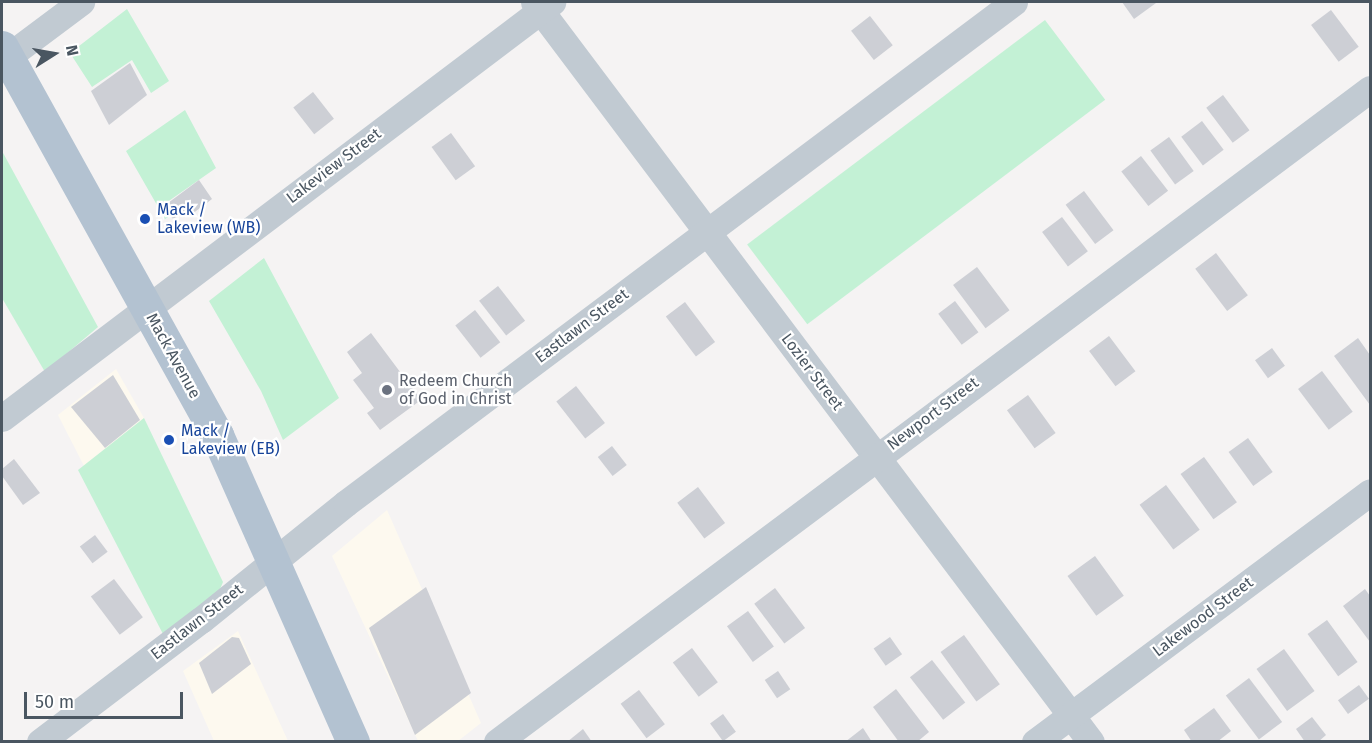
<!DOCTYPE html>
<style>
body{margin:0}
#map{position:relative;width:1372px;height:743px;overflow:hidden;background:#f5f3f3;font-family:"Fira Sans",sans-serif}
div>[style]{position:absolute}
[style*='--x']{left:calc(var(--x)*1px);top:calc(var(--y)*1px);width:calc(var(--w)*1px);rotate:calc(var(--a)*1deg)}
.commercial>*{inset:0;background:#fdf9ef}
.green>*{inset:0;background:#c3f1d5;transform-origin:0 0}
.building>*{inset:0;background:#cdcfd5;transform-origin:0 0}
.minor>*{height:27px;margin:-13.5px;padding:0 13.5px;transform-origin:13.5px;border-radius:13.5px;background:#c1cad2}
.major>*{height:33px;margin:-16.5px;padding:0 16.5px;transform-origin:16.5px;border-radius:16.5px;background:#b3c2d1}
.dots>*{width:16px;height:16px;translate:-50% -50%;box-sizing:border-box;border:3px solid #fff;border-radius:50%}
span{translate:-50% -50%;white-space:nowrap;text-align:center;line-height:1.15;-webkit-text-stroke:4.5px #fff;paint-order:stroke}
.street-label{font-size:16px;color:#4a5661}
.transit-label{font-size:16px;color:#164399}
.left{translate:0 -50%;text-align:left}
.worship-label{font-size:16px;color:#5b616d}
.frame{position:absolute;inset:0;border:3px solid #4a5661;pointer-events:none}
.north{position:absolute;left:24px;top:24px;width:60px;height:60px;-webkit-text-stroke:4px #fff;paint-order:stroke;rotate:79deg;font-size:16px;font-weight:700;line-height:24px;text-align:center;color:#4a5661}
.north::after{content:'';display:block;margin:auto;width:21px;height:27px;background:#4a5661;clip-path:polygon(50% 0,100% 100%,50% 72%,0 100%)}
.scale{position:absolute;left:24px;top:692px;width:159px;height:27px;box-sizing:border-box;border:3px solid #4a5661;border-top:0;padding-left:8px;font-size:18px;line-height:21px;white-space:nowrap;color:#4a5661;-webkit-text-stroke:4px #fff;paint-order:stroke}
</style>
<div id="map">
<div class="commercial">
<div style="clip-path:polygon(116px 369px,144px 418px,84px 466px,58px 415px)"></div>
<div style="clip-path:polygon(387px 510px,481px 723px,458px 741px,418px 741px,332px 556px)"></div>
<div style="clip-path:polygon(238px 631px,288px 741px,214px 741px,183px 671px)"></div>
</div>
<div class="green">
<div style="clip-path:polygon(127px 9px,169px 81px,151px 93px,132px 60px,92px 87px,70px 53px)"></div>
<div style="left:1045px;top:20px;width:100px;height:373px;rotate:53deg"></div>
<div style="clip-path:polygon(185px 110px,216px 168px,163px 205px,170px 216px,165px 219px,126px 151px)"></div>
<div style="clip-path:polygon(2px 151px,98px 327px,45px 372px,2px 298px)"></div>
<div style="clip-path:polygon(264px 258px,339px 398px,283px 440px,261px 391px,209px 301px)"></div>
<div style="clip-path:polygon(144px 418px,223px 582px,218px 594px,163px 634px,78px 470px)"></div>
</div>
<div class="building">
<div style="clip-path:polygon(1122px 2px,1155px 2px,1156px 3px,1134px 19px)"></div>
<div style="left:1331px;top:10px;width:46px;height:25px;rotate:53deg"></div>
<div style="left:870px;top:16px;width:37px;height:24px;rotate:52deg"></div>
<div style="clip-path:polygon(130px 63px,147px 95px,109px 125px,91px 91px)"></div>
<div style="left:313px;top:92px;width:34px;height:25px;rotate:52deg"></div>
<div style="left:1223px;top:95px;width:44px;height:21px;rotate:53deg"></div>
<div style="left:1202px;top:121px;width:36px;height:26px;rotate:53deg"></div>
<div style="left:451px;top:133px;width:41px;height:24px;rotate:54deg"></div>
<div style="left:1169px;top:137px;width:42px;height:23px;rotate:54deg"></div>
<div style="left:1141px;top:156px;width:44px;height:25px;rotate:52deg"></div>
<div style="clip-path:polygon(199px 180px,212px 199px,192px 214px,188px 209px,173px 219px,164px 206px)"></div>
<div style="left:1084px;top:191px;width:49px;height:23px;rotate:53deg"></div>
<div style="left:1062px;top:217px;width:43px;height:25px;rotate:53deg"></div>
<div style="left:1216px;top:253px;width:53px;height:26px;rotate:53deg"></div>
<div style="left:977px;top:267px;width:54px;height:30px;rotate:53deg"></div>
<div style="left:498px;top:286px;width:44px;height:24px;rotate:52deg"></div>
<div style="left:955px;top:301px;width:39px;height:21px;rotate:53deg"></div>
<div style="left:685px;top:302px;width:50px;height:24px;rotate:53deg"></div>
<div style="left:475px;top:310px;width:41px;height:25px;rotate:52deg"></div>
<div style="clip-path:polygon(371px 333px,421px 400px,380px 430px,367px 413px,374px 408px,353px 380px,362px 373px,347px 352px)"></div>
<div style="left:1109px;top:336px;width:44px;height:25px;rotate:53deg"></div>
<div style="clip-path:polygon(1358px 338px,1370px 355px,1370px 405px,1334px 356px)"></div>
<div style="left:1272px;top:348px;width:22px;height:21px;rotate:54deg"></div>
<div style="left:1322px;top:371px;width:51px;height:30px;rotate:53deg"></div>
<div style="clip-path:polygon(113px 375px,140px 420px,105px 448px,71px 407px)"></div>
<div style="left:576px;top:386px;width:47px;height:25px;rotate:52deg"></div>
<div style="left:1028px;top:395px;width:47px;height:26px;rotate:54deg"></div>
<div style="left:1248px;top:438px;width:42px;height:24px;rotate:54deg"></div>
<div style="left:612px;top:446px;width:24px;height:18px;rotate:52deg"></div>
<div style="left:1204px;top:457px;width:56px;height:29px;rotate:54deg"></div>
<div style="clip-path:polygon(14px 459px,40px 493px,23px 505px,2px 476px,2px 469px)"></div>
<div style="left:1166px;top:485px;width:56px;height:33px;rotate:53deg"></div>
<div style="left:698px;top:487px;width:45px;height:26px;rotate:53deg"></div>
<div style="left:95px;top:535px;width:21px;height:19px;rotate:53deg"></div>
<div style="left:1095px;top:556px;width:49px;height:34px;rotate:54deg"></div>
<div style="left:114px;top:579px;width:48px;height:29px;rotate:53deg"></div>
<div style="clip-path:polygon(426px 587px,471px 693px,415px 735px,369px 628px)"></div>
<div style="left:775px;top:588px;width:50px;height:26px;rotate:53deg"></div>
<div style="clip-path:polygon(1365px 589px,1370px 596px,1370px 642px,1343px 606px)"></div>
<div style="left:748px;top:611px;width:44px;height:26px;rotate:54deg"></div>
<div style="left:1327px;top:620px;width:52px;height:24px;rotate:54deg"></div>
<div style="left:964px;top:635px;width:61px;height:29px;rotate:54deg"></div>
<div style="clip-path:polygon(232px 637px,239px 638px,251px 664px,212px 694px,199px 663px)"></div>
<div style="left:890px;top:637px;width:21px;height:20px;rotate:55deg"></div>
<div style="left:692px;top:648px;width:43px;height:24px;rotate:53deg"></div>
<div style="left:1284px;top:649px;width:52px;height:34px;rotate:54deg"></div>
<div style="left:932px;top:660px;width:54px;height:28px;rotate:52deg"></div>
<div style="left:778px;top:671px;width:22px;height:16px;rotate:56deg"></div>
<div style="left:1249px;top:678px;width:55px;height:29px;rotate:53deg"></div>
<div style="left:1359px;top:685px;width:17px;height:26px;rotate:54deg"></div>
<div style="clip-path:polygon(896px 689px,929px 732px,917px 742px,899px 742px,873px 707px)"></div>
<div style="left:639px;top:690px;width:43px;height:23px;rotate:53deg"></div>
<div style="clip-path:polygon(1214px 708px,1231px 731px,1217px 742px,1192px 742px,1184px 730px)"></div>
<div style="left:723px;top:714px;width:22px;height:16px;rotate:54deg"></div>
<div style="clip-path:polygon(1312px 717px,1326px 735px,1318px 742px,1305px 742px,1296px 729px)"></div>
<div style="clip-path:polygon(863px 728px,872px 742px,845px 742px)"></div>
<div style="clip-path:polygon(583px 729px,592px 742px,567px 742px)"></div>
</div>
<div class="minor">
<div style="--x:534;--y:2;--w:926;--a:53.03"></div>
<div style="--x:2;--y:61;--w:99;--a:-36.8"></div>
<div style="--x:2;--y:418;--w:690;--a:-37.1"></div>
<div style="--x:40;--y:742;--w:202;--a:-37.2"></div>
<div style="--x:201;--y:620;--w:186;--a:-38.9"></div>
<div style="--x:346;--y:503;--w:835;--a:-36.87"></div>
<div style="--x:497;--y:742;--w:1090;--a:-36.8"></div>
<div style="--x:1035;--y:742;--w:418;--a:-36.7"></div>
</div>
<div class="major">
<div style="--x:2;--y:47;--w:444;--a:61"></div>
<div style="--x:217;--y:435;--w:336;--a:66.1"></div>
</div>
<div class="dots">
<div style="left:145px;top:219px;background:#1a4fb4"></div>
<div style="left:387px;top:390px;background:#6b7280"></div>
<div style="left:169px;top:440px;background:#1a4fb4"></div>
</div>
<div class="street-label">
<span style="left:334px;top:166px;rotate:-37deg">Lakeview Street</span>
<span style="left:582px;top:326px;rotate:-37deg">Eastlawn Street</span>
<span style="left:173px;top:356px;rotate:61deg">Mack Avenue</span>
<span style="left:812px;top:372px;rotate:53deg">Lozier Street</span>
<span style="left:933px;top:414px;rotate:-37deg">Newport Street</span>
<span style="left:1203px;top:617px;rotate:-37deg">Lakewood Street</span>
<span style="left:197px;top:622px;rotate:-38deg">Eastlawn Street</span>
</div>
<div class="transit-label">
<span class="left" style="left:157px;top:219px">Mack /<br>Lakeview (WB)</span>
<span class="left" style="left:181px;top:440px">Mack /<br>Lakeview (EB)</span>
</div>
<div class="worship-label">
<span class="left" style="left:399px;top:390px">Redeem Church<br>of God in Christ</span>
</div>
<div class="frame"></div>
<div class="north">N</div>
<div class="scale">50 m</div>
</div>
